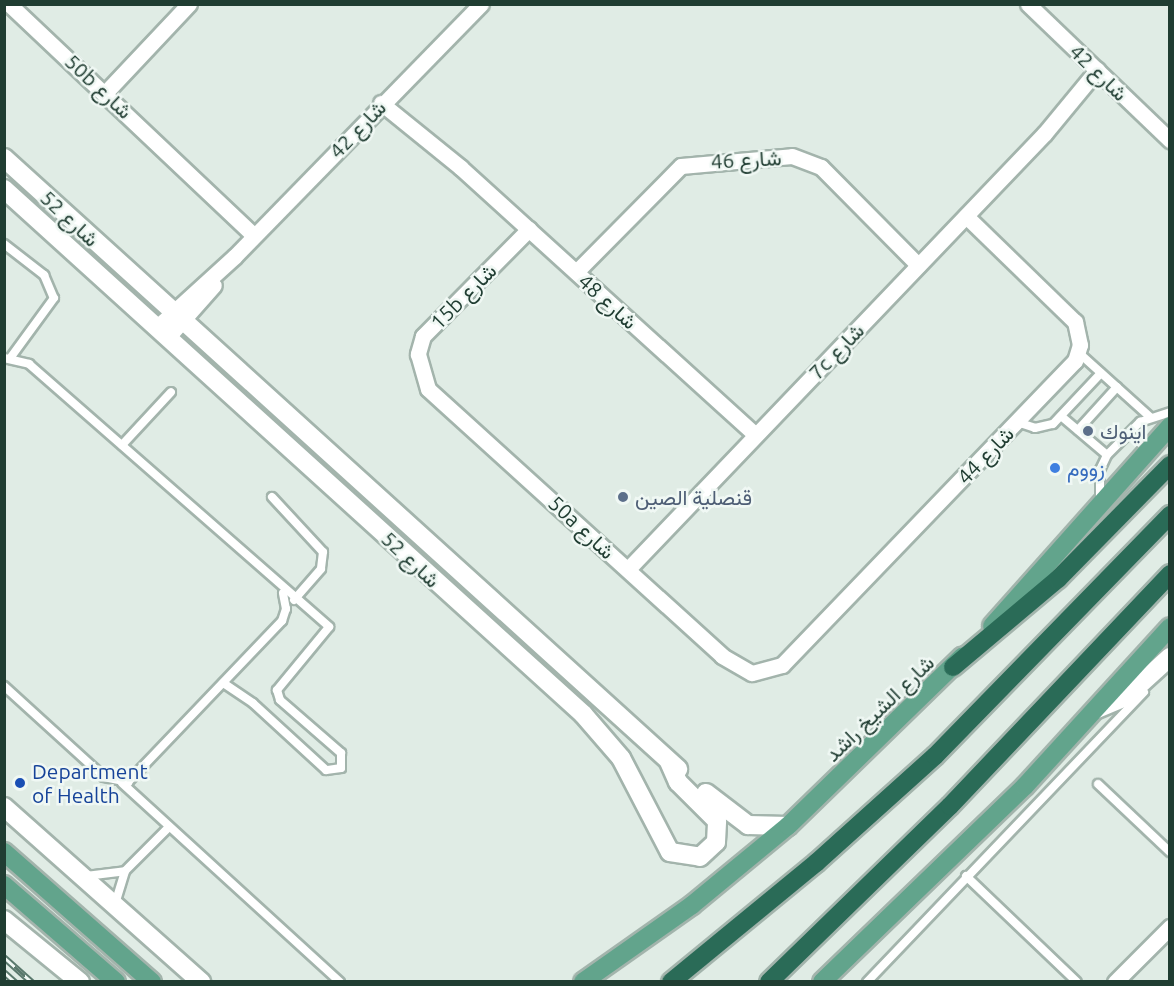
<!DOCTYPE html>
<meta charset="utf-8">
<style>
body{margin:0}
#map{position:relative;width:1174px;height:986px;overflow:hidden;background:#e0ece5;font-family:Ubuntu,Vazirmatn,sans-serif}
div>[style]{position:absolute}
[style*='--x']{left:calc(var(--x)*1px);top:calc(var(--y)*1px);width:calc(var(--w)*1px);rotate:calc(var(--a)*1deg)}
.roads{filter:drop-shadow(2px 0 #a3b4ac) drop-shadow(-2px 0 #a3b4ac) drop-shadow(0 2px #a3b4ac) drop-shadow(0 -2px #a3b4ac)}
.lane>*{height:8px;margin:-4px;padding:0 4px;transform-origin:4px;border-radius:4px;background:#fff}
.street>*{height:15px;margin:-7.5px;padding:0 7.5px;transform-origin:7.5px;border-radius:7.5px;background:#fff}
.secondary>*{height:18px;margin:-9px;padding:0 9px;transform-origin:9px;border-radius:9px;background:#fff}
.primary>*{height:18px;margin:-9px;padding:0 9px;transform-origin:9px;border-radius:9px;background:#62a48c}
.highway>*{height:18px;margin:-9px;padding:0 9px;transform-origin:9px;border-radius:9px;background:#2a6b57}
.rail>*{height:7px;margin-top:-3.5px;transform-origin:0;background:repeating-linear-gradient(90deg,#f0f8f4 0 14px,#5a796d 0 28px);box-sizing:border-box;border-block:2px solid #5a796d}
.dots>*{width:16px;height:16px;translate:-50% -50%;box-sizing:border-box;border:3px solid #f0f8f4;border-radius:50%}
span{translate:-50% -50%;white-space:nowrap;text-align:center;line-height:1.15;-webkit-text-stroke:5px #f0f8f4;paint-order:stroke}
.street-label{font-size:21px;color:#203d32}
.service-label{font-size:21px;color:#4e5e75}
.left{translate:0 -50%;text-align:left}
.shop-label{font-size:21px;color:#366cbe}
.transit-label{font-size:21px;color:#164399}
.frame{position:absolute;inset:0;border:6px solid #203d32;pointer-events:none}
</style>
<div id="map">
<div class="roads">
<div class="lane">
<div style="--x:4;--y:244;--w:51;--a:37.8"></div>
<div style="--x:44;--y:275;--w:25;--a:67"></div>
<div style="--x:54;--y:298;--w:73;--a:126.1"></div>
<div style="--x:1079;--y:353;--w:96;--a:42"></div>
<div style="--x:4;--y:358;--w:26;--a:13"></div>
<div style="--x:29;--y:364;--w:399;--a:41.2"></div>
<div style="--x:329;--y:627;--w:82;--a:129.5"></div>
<div style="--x:277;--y:690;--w:10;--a:73"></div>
<div style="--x:280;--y:700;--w:81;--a:41"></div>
<div style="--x:341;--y:753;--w:15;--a:90"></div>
<div style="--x:341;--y:768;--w:15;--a:172"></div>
<div style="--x:326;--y:770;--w:99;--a:-137.5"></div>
<div style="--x:253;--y:703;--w:36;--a:-146"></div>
<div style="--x:1061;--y:416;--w:60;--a:40.3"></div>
<div style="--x:1017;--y:422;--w:19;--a:18"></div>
<div style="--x:1035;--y:428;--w:18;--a:-13"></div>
<div style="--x:1053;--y:424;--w:70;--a:-46.7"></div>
<div style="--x:1078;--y:430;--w:58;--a:-47.8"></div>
<div style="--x:122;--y:445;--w:72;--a:-47.2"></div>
<div style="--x:272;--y:497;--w:75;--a:47.2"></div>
<div style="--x:323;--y:552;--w:17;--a:97"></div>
<div style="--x:321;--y:569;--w:41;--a:131.1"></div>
<div style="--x:1100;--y:499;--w:29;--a:-90"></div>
<div style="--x:1100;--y:470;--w:17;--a:-65"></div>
<div style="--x:1107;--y:455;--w:47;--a:-45"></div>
<div style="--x:1140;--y:422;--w:32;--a:-18"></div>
<div style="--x:4;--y:686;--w:135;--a:42.3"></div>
<div style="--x:104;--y:777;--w:25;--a:12"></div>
<div style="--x:128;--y:782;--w:223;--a:-46.3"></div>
<div style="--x:282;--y:621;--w:13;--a:-72"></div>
<div style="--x:286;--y:609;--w:16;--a:-101"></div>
<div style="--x:122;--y:783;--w:295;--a:42.4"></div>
<div style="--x:1098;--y:784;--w:99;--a:43.4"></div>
<div style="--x:86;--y:876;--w:39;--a:-7"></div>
<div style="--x:966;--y:876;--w:153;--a:43.7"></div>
<div style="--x:115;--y:904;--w:34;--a:-73"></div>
<div style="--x:125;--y:871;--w:62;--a:-45"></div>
<div style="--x:867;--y:982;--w:401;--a:-46.3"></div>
</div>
<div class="street">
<div style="--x:9;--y:4;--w:337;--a:43.4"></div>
<div style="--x:1028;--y:4;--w:197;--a:43.8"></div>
<div style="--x:106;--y:92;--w:121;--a:-46.7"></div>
<div style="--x:381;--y:103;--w:102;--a:39"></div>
<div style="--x:460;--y:167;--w:399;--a:42.2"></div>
<div style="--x:529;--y:229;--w:151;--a:134.7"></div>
<div style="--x:423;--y:336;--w:19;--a:106"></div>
<div style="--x:418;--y:354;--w:36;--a:74"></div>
<div style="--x:428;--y:389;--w:397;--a:42.2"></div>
<div style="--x:722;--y:656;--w:34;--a:30"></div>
<div style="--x:752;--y:673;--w:31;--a:-15"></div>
<div style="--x:782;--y:665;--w:422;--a:-46.1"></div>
<div style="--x:1075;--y:361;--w:17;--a:-73"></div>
<div style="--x:1080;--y:345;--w:24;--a:-102"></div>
<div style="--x:1075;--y:322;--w:152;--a:-135.8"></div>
<div style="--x:576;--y:272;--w:149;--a:-45.3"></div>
<div style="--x:681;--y:166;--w:111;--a:-5.1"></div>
<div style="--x:792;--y:156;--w:31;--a:21"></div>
<div style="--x:821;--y:167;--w:138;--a:45.3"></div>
<div style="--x:157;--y:327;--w:105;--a:-42.3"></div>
<div style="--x:235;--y:256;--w:352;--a:-45.7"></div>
<div style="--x:168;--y:337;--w:69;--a:-48.5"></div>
<div style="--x:628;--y:569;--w:603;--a:-46.28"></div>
<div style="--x:1045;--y:133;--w:82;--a:-50.5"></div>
<div style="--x:1115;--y:982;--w:78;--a:-45"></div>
</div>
<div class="secondary">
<div style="--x:4;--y:158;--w:910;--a:42.19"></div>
<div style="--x:4;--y:189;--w:782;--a:42.2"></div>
<div style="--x:583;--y:714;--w:58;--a:49.2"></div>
<div style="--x:621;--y:758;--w:106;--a:62.5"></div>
<div style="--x:670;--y:852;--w:30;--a:9"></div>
<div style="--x:700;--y:857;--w:22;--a:-43"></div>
<div style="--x:716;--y:842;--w:21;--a:-87"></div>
<div style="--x:717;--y:821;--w:55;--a:-135"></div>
<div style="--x:678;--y:782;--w:22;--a:-114"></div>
<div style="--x:1097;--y:709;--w:33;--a:-23"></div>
<div style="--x:1127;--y:696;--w:58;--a:-42.2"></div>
<div style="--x:706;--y:793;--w:53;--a:37.3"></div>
<div style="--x:748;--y:825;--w:40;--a:1.4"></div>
<div style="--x:4;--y:807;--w:264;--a:41.6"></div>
<div style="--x:4;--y:920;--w:98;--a:39.2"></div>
</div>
<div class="primary">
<div style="--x:992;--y:626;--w:268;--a:-48.3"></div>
<div style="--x:4;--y:852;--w:197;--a:41.3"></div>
<div style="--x:4;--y:885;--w:148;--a:40.9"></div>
<div style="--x:583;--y:982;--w:133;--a:-35.2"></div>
<div style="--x:692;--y:905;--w:124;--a:-39.5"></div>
<div style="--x:788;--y:826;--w:243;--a:-44.2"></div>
<div style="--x:822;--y:982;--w:282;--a:-44"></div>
<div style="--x:1025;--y:786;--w:215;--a:-47.6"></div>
</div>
<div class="highway">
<div style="--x:953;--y:667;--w:137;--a:-40"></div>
<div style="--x:1058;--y:579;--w:160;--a:-45.5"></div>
<div style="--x:671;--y:982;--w:188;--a:-39.4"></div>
<div style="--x:816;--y:863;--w:160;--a:-42"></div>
<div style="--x:935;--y:756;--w:337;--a:-45.7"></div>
<div style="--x:769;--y:982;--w:252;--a:-44.2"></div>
<div style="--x:950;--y:806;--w:320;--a:-46.5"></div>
</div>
</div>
<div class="rail">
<div style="--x:4;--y:957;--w:38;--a:42"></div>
<div style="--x:4;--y:972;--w:15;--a:42"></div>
</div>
<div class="dots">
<div style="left:1088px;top:431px;background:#5c6f8a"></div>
<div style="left:1055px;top:468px;background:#3f7fe0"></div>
<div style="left:623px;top:497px;background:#5c6f8a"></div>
<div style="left:20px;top:783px;background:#1a4fb4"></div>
</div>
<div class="street-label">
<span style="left:1099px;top:72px;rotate:44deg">شارع 42</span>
<span style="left:99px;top:86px;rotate:43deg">50b شارع</span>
<span style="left:357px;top:129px;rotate:-46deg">شارع 42</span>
<span style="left:746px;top:159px;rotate:-3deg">شارع 46</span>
<span style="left:70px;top:218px;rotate:43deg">شارع 52</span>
<span style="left:463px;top:296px;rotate:-45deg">15b شارع</span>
<span style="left:608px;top:301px;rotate:42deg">شارع 48</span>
<span style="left:836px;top:351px;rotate:-46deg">7c شارع</span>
<span style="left:985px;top:455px;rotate:-46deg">شارع 44</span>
<span style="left:582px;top:527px;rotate:43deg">50a شارع</span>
<span style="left:411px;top:559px;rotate:43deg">شارع 52</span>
<span style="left:879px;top:708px;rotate:-44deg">شارع الشيخ راشد</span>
</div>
<div class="service-label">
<span class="left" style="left:1100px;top:431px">اينوك</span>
<span class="left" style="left:635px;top:497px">قنصلية الصين</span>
</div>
<div class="shop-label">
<span class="left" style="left:1067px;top:468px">زووم</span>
</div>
<div class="transit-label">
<span class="left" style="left:32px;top:783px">Department<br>of Health</span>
</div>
<div class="frame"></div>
</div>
